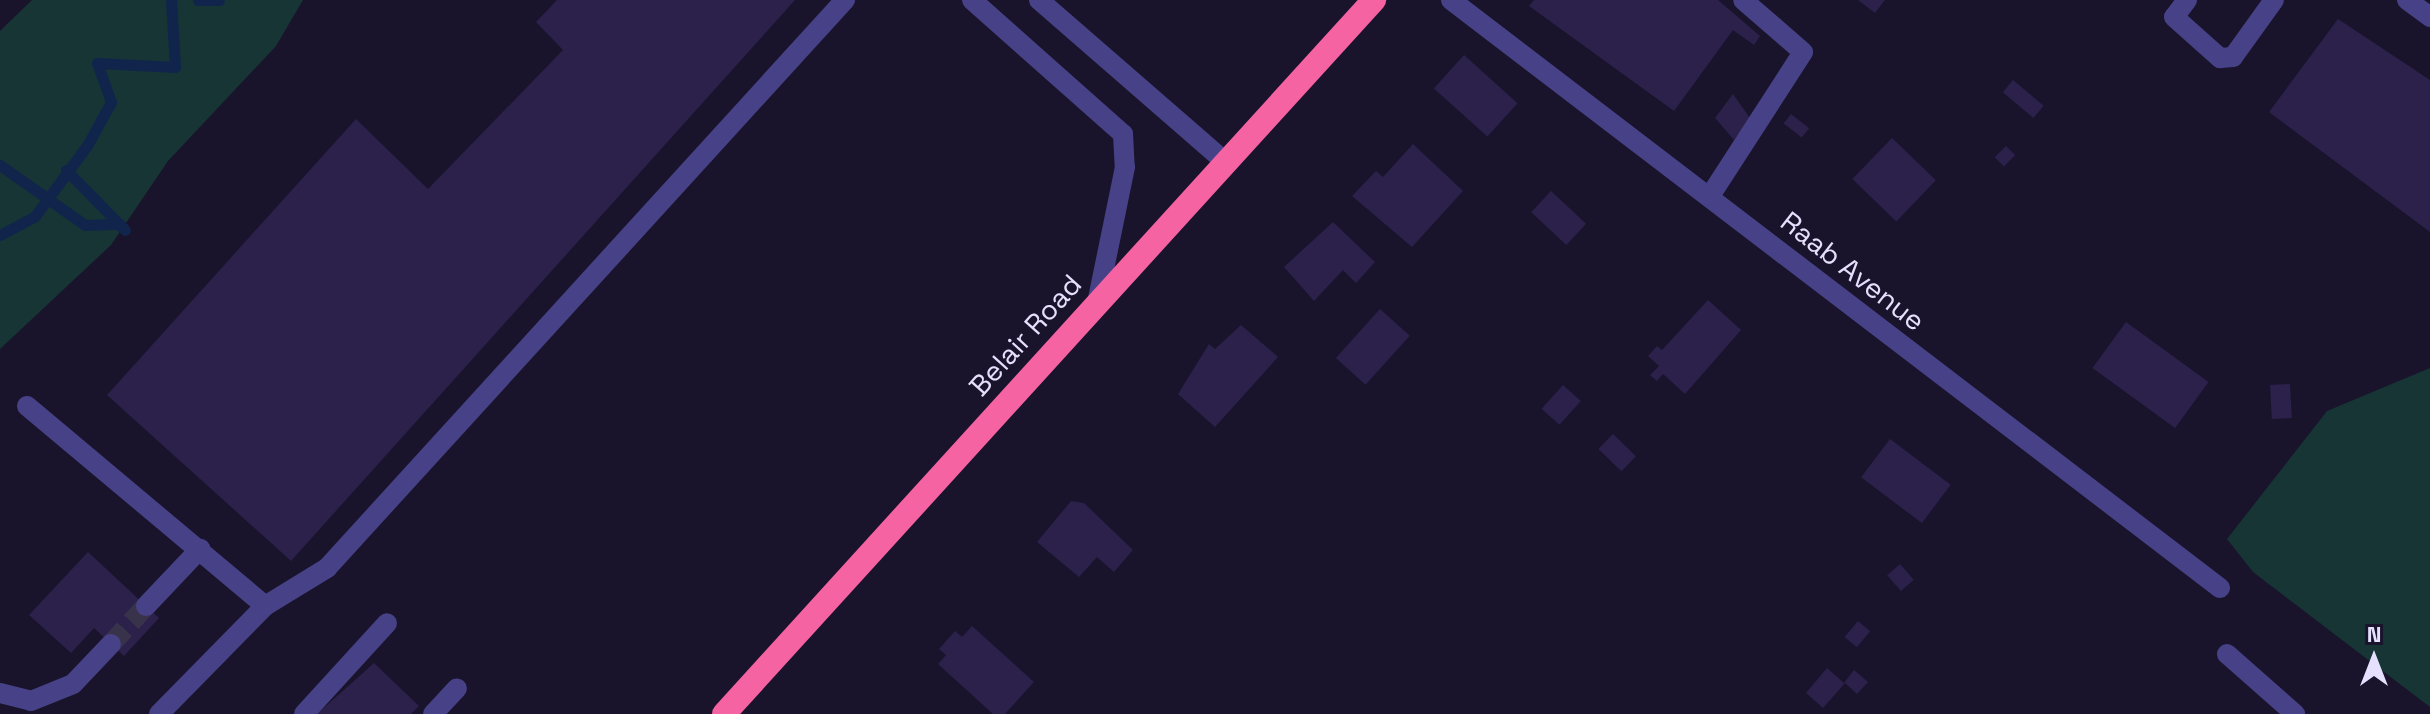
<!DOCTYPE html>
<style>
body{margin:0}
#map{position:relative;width:2430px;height:714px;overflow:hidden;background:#19142b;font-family:"Space Grotesk",sans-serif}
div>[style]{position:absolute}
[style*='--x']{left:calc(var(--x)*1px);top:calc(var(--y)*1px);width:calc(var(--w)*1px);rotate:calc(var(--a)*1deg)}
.green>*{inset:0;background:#173535}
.stream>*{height:11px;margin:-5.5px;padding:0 5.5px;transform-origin:5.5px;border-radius:5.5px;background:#11254c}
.building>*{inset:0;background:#2b214b;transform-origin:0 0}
.minor-tunnel>*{height:20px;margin-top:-10px;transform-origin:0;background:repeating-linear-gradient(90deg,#38334a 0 20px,transparent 0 30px)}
.minor>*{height:20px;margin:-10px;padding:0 10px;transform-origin:10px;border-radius:10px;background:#474287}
.highway>*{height:24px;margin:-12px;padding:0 12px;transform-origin:12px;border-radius:12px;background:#f563a3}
span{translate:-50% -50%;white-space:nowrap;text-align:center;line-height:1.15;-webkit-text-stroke:7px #19142b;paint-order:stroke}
.street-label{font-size:28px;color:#e5e0fd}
.north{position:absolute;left:2334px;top:618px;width:80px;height:80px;-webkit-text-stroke:6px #19142b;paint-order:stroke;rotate:0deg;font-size:22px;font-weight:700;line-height:32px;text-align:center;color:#e5e0fd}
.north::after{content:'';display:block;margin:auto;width:28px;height:36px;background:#e5e0fd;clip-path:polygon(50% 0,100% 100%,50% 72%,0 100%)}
</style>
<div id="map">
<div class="green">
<div style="clip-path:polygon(32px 0,303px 0,276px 46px,168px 161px,111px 245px,0 349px,0 31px)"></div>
<div style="clip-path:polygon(2430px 368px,2430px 707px,2253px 572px,2227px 539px,2327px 411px)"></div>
</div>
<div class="stream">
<div style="--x:198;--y:0;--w:21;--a:0"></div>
<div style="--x:0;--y:165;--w:104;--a:35.2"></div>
<div style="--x:85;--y:225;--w:35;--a:-2"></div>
<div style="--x:66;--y:170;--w:84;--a:45.5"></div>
<div style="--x:0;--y:235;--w:40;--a:-28"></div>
<div style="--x:35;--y:216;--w:89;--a:-53.6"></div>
<div style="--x:88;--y:144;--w:48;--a:-61.3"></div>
<div style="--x:111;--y:102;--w:41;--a:-109.7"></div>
<div style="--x:97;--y:63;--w:78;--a:2.9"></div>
<div style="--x:175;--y:67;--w:67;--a:-93.4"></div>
</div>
<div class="building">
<div style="clip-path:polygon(557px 0,795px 0,291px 561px,107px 395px,356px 119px,428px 189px,563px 50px,536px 22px)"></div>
<div style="clip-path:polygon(1534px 0,1718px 0,1760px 36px,1754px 45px,1733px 30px,1674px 111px,1529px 6px)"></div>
<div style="clip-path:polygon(1858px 0,1885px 0,1875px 13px)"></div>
<div style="clip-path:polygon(2338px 19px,2430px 80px,2430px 232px,2269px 112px)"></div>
<div style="left:1464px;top:55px;width:72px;height:45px;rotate:42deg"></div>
<div style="left:2013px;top:80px;width:40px;height:16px;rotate:40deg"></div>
<div style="clip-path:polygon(1733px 94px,1750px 118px,1734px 140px,1715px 118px)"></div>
<div style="left:1791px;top:114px;width:23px;height:12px;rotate:38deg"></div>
<div style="left:1892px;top:138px;width:61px;height:57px;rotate:44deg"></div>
<div style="clip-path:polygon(1413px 144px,1463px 191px,1412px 247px,1352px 196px,1376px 171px,1383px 177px)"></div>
<div style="left:2006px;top:146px;width:13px;height:16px;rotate:45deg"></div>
<div style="left:1551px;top:191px;width:48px;height:29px;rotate:43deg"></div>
<div style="clip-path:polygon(1333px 222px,1375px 262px,1356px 283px,1343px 270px,1314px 301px,1284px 267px)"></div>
<div style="clip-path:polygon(1708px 300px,1741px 330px,1685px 394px,1663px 374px,1657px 381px,1650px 375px,1659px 366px,1648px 356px,1657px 346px,1662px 350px)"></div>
<div style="left:1380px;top:309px;width:40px;height:66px;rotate:42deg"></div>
<div style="left:2126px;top:322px;width:102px;height:57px;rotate:36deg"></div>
<div style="clip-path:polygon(1241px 325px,1278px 357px,1215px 427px,1178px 394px,1209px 344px,1215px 349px)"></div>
<div style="left:2290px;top:384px;width:34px;height:20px;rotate:87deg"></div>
<div style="left:1563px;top:385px;width:24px;height:32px;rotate:42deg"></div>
<div style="left:1613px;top:434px;width:32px;height:21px;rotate:44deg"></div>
<div style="left:1890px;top:439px;width:76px;height:48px;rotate:37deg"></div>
<div style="clip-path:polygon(1071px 501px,1084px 503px,1133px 550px,1114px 572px,1097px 557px,1079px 577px,1037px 542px)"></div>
<div style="clip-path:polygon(88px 552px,159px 618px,124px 656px,94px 628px,71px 653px,29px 615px)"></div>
<div style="left:1900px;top:564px;width:21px;height:17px;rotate:49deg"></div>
<div style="left:1858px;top:621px;width:16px;height:21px;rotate:40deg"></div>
<div style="clip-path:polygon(972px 626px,1034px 682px,1005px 714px,993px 714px,938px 664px,946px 655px,939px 649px,955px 631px,962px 637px)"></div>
<div style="clip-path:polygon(374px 663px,419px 706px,411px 714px,317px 714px)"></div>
<div style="clip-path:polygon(1827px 668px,1844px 683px,1854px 670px,1868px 682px,1857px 694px,1845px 683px,1823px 708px,1806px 693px)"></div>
</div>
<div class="minor-tunnel">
<div style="--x:111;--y:644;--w:52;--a:-47.4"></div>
</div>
<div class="minor">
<div style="--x:972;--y:0;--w:202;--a:41.6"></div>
<div style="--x:1123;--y:134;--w:33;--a:87"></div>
<div style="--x:1125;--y:167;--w:134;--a:101.6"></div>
<div style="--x:1039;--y:0;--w:244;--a:41"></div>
<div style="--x:1451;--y:0;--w:968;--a:37.4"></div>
<div style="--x:2187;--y:0;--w:21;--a:127"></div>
<div style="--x:2174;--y:17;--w:62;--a:41.7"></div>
<div style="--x:2220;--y:58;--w:13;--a:-4"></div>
<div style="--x:2233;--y:57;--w:70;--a:-54.3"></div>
<div style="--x:2407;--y:0;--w:29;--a:36"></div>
<div style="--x:1710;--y:196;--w:171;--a:-57.1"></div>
<div style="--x:1803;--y:52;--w:79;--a:-139.1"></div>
<div style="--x:27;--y:406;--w:311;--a:40"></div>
<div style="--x:146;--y:606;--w:79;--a:-46.5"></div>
<div style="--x:2227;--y:654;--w:91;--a:41.4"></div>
<div style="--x:0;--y:693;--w:32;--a:14"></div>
<div style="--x:31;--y:701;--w:45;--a:-22"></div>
<div style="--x:73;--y:684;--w:55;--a:-46.5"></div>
<div style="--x:159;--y:714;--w:151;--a:-45.5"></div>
<div style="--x:265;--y:606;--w:73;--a:-31.5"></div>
<div style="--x:327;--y:568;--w:769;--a:-47.64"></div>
<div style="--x:304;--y:714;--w:123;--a:-47.6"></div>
<div style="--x:433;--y:714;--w:35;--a:-47"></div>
</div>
<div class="highway">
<div style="--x:724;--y:714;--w:966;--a:-47.69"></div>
</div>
<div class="street-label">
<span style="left:1853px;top:271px;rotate:38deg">Raab Avenue</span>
<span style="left:1025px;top:335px;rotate:-48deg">Belair Road</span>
</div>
<div class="north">N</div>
</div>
